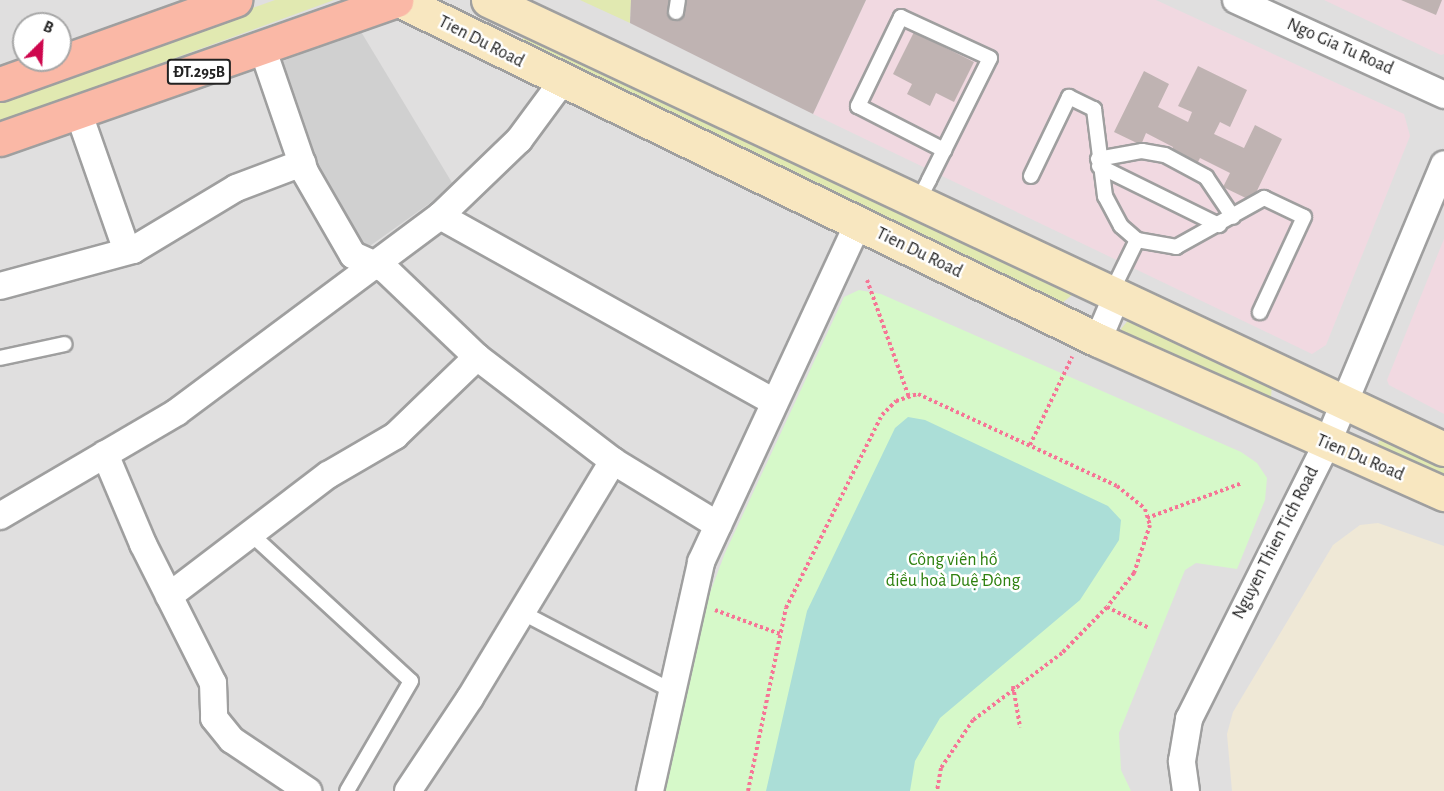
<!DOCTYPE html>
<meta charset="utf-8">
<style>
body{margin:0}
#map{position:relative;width:1444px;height:791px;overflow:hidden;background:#f2ece9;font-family:"Alegreya Sans",sans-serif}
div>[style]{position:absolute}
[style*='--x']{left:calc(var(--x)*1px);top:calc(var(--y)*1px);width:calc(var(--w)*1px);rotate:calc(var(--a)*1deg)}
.residential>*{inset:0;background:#e0dfdf}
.commercial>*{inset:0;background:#f1d9e1}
.religious>*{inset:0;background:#d0d0d0}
.farmland>*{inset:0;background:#efe8d6}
.grass>*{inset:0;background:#e1e9b1}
.park>*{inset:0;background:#d6f9c9}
.water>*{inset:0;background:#abded7}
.building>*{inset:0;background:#bfb3b2}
.path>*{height:4px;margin-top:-2px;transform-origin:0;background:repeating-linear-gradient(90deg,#f67596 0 3px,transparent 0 6px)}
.roads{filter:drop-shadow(2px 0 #9f9f9f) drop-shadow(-2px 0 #9f9f9f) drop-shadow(0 2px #9f9f9f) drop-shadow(0 -2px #9f9f9f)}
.service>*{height:14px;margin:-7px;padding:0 7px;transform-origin:7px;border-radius:7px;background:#fff}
.minor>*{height:26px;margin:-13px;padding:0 13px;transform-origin:13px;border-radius:13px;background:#fff}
.secondary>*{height:33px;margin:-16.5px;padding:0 16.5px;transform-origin:16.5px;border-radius:16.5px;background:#f8e7c0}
.primary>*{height:33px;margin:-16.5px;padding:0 16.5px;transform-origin:16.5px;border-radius:16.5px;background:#fab8a6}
span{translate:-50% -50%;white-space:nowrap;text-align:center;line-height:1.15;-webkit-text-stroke:5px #fff;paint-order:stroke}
.shield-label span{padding:2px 4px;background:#fff;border:2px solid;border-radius:4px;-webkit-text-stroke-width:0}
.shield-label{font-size:16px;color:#222;font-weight:700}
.street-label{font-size:18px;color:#222}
.park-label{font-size:18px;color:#2e810f}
.north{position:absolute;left:12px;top:12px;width:60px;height:60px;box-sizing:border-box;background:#fff;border:2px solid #a7a7a7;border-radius:50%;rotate:24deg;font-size:16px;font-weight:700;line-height:24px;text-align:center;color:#222}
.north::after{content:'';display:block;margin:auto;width:21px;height:27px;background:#ce064d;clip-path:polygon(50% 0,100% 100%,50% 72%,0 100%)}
</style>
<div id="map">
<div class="residential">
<div style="clip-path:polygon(evenodd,0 0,1444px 0,1444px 791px,0 791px,0 0,24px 24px,60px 24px,60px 60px,24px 60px,24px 24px)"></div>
</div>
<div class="commercial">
<div style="clip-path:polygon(866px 0,1156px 0,1404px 114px,1410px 136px,1326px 345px,1312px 354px,813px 114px)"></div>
<div style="clip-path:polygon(1324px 0,1444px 0,1444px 54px,1441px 55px)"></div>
<div style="clip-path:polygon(1444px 239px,1444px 414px,1389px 385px,1387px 380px)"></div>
</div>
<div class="religious">
<div style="clip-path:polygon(360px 30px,454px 186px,367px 248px,353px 239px,283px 89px,281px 62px)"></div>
</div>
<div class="farmland">
<div style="clip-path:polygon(1378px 523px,1444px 546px,1444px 791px,1232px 791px,1227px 734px,1233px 712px,1333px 545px,1360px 525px)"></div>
</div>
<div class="grass">
<div style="clip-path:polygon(275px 0,334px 0,0 122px,0 98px)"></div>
<div style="clip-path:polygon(580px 0,631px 0,630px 23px)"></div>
<div style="clip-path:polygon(526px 34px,1073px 290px,1072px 295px,1062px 303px,1050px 298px,519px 44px)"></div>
<div style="clip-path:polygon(1130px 318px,1272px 384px,1271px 397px,1266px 400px,1124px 335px,1121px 329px)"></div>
<div style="clip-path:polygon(1386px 439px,1444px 461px,1444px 482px,1376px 449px,1379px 441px)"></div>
</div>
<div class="park">
<div style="clip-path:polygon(859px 290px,881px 294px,1241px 452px,1257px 463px,1267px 478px,1265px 500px,1237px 569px,1196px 563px,1185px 570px,1119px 733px,1121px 770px,1131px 791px,664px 791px,702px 614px,725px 553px,844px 297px)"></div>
</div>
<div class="water">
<div style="clip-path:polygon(908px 417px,925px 420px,1108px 506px,1121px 520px,1119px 540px,1080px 600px,940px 718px,915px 761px,910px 791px,766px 791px,807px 611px,895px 428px)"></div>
</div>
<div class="building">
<div style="clip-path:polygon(631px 0,866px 0,813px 114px,630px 23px)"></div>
<div style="clip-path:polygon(1401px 0,1442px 0,1436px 15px)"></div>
<div style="clip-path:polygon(914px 32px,974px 62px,954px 102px,936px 93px,930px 106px,907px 94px,912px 84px,893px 74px)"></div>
<div style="clip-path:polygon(1198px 66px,1247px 90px,1230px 127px,1220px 122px,1214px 134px,1244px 148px,1255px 125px,1282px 139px,1252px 201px,1223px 187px,1230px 173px,1200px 158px,1191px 176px,1166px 163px,1173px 147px,1146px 133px,1141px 145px,1114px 132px,1144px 71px,1169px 84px,1158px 107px,1188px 122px,1192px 112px,1178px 106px)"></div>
</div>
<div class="path">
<div style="--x:867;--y:280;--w:124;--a:70.3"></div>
<div style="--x:1030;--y:445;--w:98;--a:-64.5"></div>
<div style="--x:1147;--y:518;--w:101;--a:-20.2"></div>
<div style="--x:1107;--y:607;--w:47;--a:26.6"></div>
<div style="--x:715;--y:610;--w:69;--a:20.3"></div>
<div style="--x:1013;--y:686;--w:42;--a:80.3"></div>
<div style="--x:748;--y:791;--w:187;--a:-78.3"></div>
<div style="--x:786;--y:608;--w:216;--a:-63.6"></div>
<div style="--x:882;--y:415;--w:20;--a:-45"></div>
<div style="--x:896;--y:401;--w:23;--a:-18"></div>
<div style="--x:918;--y:394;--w:219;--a:24.8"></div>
<div style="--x:1117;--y:486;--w:36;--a:39"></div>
<div style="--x:1145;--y:509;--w:17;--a:73"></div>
<div style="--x:1150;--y:525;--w:51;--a:108.4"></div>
<div style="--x:1134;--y:573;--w:43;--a:128.5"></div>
<div style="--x:1107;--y:607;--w:64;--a:134.4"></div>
<div style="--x:1062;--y:653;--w:111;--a:143"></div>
<div style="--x:973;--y:720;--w:58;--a:123.7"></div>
<div style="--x:941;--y:768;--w:23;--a:100"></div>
</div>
<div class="roads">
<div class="service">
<div style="--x:676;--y:12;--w:12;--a:-81"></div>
<div style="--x:1098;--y:159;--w:45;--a:-10.3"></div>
<div style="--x:1142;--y:151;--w:23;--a:10"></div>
<div style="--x:1165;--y:155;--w:47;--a:28.2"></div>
<div style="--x:1206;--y:177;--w:48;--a:56"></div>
<div style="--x:1099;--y:166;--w:134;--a:26.2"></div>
<div style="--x:1031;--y:176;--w:88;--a:-64.3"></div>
<div style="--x:1069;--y:97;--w:28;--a:26"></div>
<div style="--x:1094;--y:109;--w:88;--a:82.8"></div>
<div style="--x:1105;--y:196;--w:34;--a:62"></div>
<div style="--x:1121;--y:226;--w:21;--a:41"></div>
<div style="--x:1137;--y:240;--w:40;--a:10"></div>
<div style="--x:1176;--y:247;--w:101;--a:-29.1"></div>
<div style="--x:1264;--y:198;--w:44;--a:25.4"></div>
<div style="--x:1304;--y:217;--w:105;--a:114.9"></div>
<div style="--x:918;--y:201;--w:24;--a:-62"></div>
<div style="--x:929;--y:180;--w:136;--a:-63.4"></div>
<div style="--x:990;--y:58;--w:98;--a:-155.3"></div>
<div style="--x:901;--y:17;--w:99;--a:115.8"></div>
<div style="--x:858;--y:106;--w:97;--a:27.1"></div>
<div style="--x:1112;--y:291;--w:57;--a:-63.9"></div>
<div style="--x:0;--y:358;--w:66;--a:-12.2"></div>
<div style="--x:251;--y:534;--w:217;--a:42.6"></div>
<div style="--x:411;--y:681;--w:127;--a:120.2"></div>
<div style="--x:523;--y:613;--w:166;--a:27.6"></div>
</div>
<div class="minor">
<div style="--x:1236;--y:0;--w:229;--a:24.5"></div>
<div style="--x:263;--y:50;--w:129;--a:71"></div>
<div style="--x:305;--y:172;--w:96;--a:60"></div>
<div style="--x:353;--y:255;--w:36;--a:24"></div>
<div style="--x:386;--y:270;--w:126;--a:43.7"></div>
<div style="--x:477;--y:357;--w:171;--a:37.4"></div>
<div style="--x:613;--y:461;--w:123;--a:31.4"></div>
<div style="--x:79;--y:114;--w:145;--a:70.7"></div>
<div style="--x:440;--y:216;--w:381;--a:29.1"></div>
<div style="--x:0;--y:286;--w:138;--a:-15.1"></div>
<div style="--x:133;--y:250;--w:120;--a:-31"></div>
<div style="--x:236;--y:188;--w:71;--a:-20.7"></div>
<div style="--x:1098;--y:340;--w:51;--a:-66.9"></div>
<div style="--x:105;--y:454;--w:98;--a:67.1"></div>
<div style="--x:143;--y:544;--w:156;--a:63.3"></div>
<div style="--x:213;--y:683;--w:35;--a:88"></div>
<div style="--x:214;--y:718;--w:28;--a:51"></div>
<div style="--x:232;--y:740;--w:92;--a:33.9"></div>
<div style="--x:0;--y:516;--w:205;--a:-30.4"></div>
<div style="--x:177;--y:412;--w:328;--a:-36.7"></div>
<div style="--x:440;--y:216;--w:110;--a:-43.9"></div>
<div style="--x:519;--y:140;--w:71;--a:-53.6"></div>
<div style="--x:169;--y:596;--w:200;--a:-37.3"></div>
<div style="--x:328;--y:475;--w:78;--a:-30.2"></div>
<div style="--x:395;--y:436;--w:114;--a:-43.9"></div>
<div style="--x:408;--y:791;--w:112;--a:-56.3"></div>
<div style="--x:470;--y:698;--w:277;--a:-58.9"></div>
<div style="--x:650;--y:791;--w:235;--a:-77.4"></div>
<div style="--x:701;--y:562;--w:373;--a:-65.1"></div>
<div style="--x:1186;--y:791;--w:30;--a:-98"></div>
<div style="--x:1182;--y:761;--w:43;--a:-80.5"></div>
<div style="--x:1189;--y:719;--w:308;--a:-63.4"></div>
<div style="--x:1327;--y:444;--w:303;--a:-67.3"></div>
</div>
<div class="secondary">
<div style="--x:399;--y:0;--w:777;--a:25.94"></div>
<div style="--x:1098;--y:340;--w:379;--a:24"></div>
<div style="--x:488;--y:0;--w:1056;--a:25.16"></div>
</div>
<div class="primary">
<div style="--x:0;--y:84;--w:250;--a:-19.7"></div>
<div style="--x:0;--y:139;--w:420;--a:-19.3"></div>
</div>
</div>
<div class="shield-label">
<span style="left:199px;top:72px">ĐT.295B</span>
</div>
<div class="street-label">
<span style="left:481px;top:42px;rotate:27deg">Tien Du Road</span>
<span style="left:1340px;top:47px;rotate:24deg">Ngo Gia Tu Road</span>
<span style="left:919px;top:253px;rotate:26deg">Tien Du Road</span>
<span style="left:1360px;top:458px;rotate:23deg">Tien Du Road</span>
<span style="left:1276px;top:543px;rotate:-63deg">Nguyen Thien Tich Road</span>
</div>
<div class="park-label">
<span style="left:953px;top:571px">Công viên hồ<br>điều hoà Duệ Đông</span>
</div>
<div class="north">B</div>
</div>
